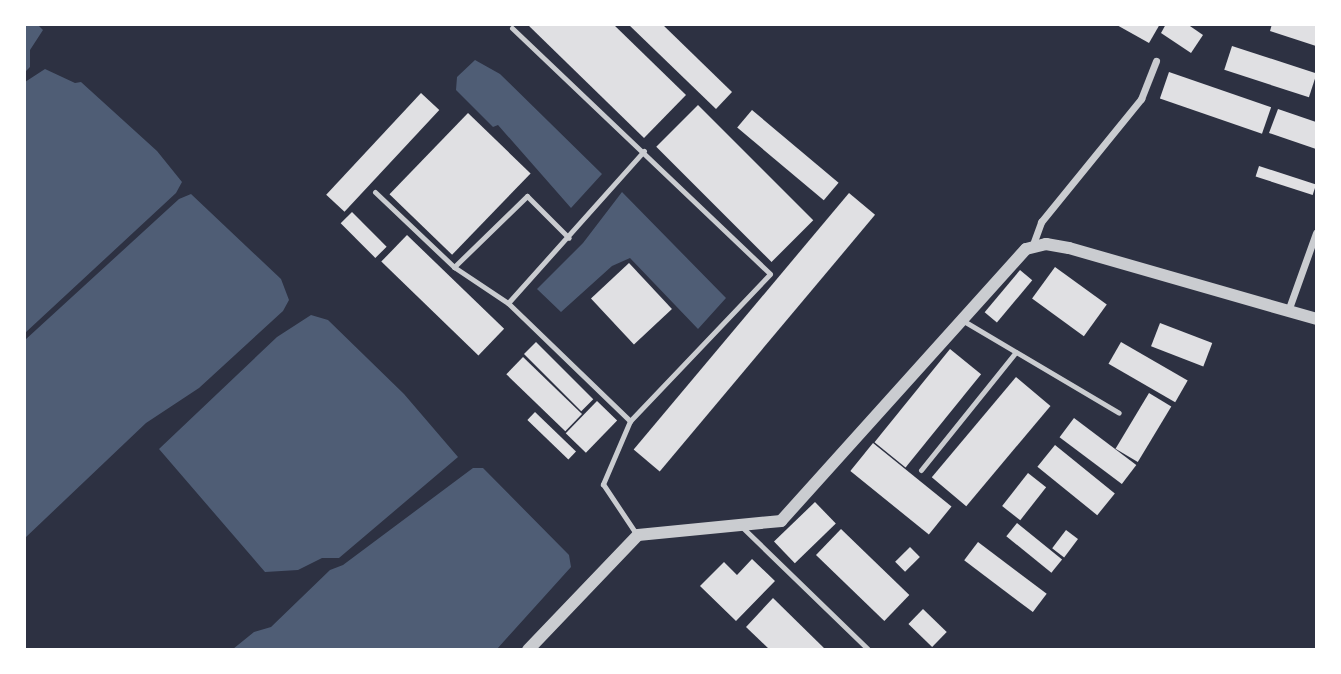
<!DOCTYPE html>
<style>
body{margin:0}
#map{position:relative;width:1341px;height:674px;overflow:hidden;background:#2d3142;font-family:Helvetica,sans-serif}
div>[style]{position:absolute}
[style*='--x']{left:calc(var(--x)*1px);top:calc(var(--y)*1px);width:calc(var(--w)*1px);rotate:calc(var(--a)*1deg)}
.water>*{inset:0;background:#4f5d75}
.building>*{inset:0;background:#e0e0e3;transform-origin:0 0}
.service>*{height:5px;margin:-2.5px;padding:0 2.5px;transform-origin:2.5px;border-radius:2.5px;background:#caccd0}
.minor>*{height:7px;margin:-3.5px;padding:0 3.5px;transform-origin:3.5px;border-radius:3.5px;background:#caccd0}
.tertiary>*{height:12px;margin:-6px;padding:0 6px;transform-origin:6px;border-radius:6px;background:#caccd0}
span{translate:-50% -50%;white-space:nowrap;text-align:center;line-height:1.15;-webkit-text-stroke:5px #fff;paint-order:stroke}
.frame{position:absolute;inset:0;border:26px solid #fff;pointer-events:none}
</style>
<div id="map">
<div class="water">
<div style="clip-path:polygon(25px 24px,38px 25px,43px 30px,30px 50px,30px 67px,25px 72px)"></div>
<div style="clip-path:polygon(475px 60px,500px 74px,602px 174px,571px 208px,498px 125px,493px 127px,456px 90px,457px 77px)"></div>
<div style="clip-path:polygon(45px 69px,75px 83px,81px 82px,157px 151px,182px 182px,176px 193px,25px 333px,25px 82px)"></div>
<div style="clip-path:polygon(622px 192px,726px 298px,698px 329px,630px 258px,612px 266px,561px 312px,537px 289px,583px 243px)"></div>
<div style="clip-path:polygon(191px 194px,281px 279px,289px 300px,283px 311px,199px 388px,146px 423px,25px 538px,25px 340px,179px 199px)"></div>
<div style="clip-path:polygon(311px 315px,328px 320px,404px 394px,458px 457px,339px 558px,322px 558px,298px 570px,265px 572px,159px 449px,277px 337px)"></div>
<div style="clip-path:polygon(473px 468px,483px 468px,569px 555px,571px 567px,497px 649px,233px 649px,254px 632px,271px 627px,330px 570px,343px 565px)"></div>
</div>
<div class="building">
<div style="clip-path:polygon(527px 24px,613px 24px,686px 95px,644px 138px)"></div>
<div style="clip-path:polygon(628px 24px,662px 24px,732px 92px,716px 109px)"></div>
<div style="clip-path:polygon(1115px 24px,1160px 24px,1149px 43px)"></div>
<div style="clip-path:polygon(1166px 24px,1187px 24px,1203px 35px,1191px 53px,1161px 33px)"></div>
<div style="clip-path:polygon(1272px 24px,1316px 24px,1316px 46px,1270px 31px)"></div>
<div style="left:1232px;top:46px;width:89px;height:25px;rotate:18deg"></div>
<div style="left:1169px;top:72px;width:108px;height:28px;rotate:19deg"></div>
<div style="left:421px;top:93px;width:25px;height:139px;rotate:43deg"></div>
<div style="left:698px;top:105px;width:163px;height:59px;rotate:45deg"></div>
<div style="clip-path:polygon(1278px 109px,1316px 122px,1316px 149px,1269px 133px)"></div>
<div style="left:752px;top:110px;width:113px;height:23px;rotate:40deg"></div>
<div style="left:468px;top:113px;width:87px;height:113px;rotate:44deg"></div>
<div style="left:1259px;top:166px;width:60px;height:11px;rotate:18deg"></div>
<div style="left:849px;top:193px;width:34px;height:335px;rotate:40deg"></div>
<div style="left:352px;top:212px;width:49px;height:16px;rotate:45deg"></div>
<div style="left:407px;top:235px;width:135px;height:37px;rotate:44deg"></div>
<div style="left:629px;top:263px;width:63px;height:52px;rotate:47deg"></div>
<div style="left:1055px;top:267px;width:64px;height:39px;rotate:36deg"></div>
<div style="left:1020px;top:270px;width:16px;height:55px;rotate:40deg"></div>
<div style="left:1160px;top:323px;width:56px;height:25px;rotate:21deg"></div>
<div style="left:536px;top:342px;width:81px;height:17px;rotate:45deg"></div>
<div style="left:1121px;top:342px;width:77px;height:25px;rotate:30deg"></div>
<div style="left:950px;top:349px;width:40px;height:120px;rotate:39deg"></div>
<div style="left:523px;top:357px;width:82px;height:24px;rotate:44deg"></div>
<div style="left:1016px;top:377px;width:45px;height:131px;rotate:40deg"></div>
<div style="left:1149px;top:393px;width:26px;height:65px;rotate:31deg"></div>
<div style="left:597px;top:401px;width:28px;height:45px;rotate:44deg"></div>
<div style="left:535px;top:412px;width:57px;height:11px;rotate:44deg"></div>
<div style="left:1074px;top:418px;width:78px;height:24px;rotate:37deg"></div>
<div style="left:873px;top:443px;width:101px;height:36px;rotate:39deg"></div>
<div style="left:1055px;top:445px;width:77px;height:28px;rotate:39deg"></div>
<div style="left:1028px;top:473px;width:23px;height:42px;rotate:38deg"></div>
<div style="left:815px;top:502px;width:30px;height:57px;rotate:46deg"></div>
<div style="left:1017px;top:523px;width:58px;height:17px;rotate:39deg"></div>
<div style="left:841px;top:529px;width:95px;height:36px;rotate:44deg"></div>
<div style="left:1066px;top:530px;width:15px;height:23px;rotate:37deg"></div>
<div style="left:978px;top:542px;width:86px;height:23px;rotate:37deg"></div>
<div style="left:910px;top:547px;width:14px;height:21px;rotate:45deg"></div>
<div style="clip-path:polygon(752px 559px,775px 581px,736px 621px,700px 586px,724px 562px,737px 575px)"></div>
<div style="clip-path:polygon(773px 598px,826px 650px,770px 650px,746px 627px)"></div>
<div style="left:923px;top:609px;width:33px;height:21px;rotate:44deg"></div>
</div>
<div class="service">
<div style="--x:512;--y:28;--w:356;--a:43.6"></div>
<div style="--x:770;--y:274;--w:203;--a:133.6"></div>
<div style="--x:630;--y:421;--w:69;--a:113.2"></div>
<div style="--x:603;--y:484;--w:61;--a:56.3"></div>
<div style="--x:375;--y:192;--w:109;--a:43.5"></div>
<div style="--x:454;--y:267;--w:65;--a:33.7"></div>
<div style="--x:508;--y:303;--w:170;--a:44"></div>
<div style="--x:454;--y:267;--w:102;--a:-44.2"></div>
<div style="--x:527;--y:196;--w:59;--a:45"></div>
<div style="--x:508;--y:303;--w:204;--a:-48.2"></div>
<div style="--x:962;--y:320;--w:182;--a:30.6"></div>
<div style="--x:921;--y:470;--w:151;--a:-51.2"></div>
<div style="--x:742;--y:527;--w:177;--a:44.1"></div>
</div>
<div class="minor">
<div style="--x:1032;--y:247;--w:27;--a:-70"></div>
<div style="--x:1041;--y:222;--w:159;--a:-50.9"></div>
<div style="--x:1141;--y:99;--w:41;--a:-68.5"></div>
<div style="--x:1288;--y:311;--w:83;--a:-70.3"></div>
</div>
<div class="tertiary">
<div style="--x:528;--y:650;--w:159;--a:-46.3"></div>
<div style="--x:638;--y:535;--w:144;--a:-5.6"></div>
<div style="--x:781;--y:521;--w:366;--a:-48"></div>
<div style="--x:1026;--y:249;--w:21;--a:-14"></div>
<div style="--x:1046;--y:244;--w:23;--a:10"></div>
<div style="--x:1069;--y:248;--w:257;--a:16"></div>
</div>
<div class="frame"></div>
</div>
